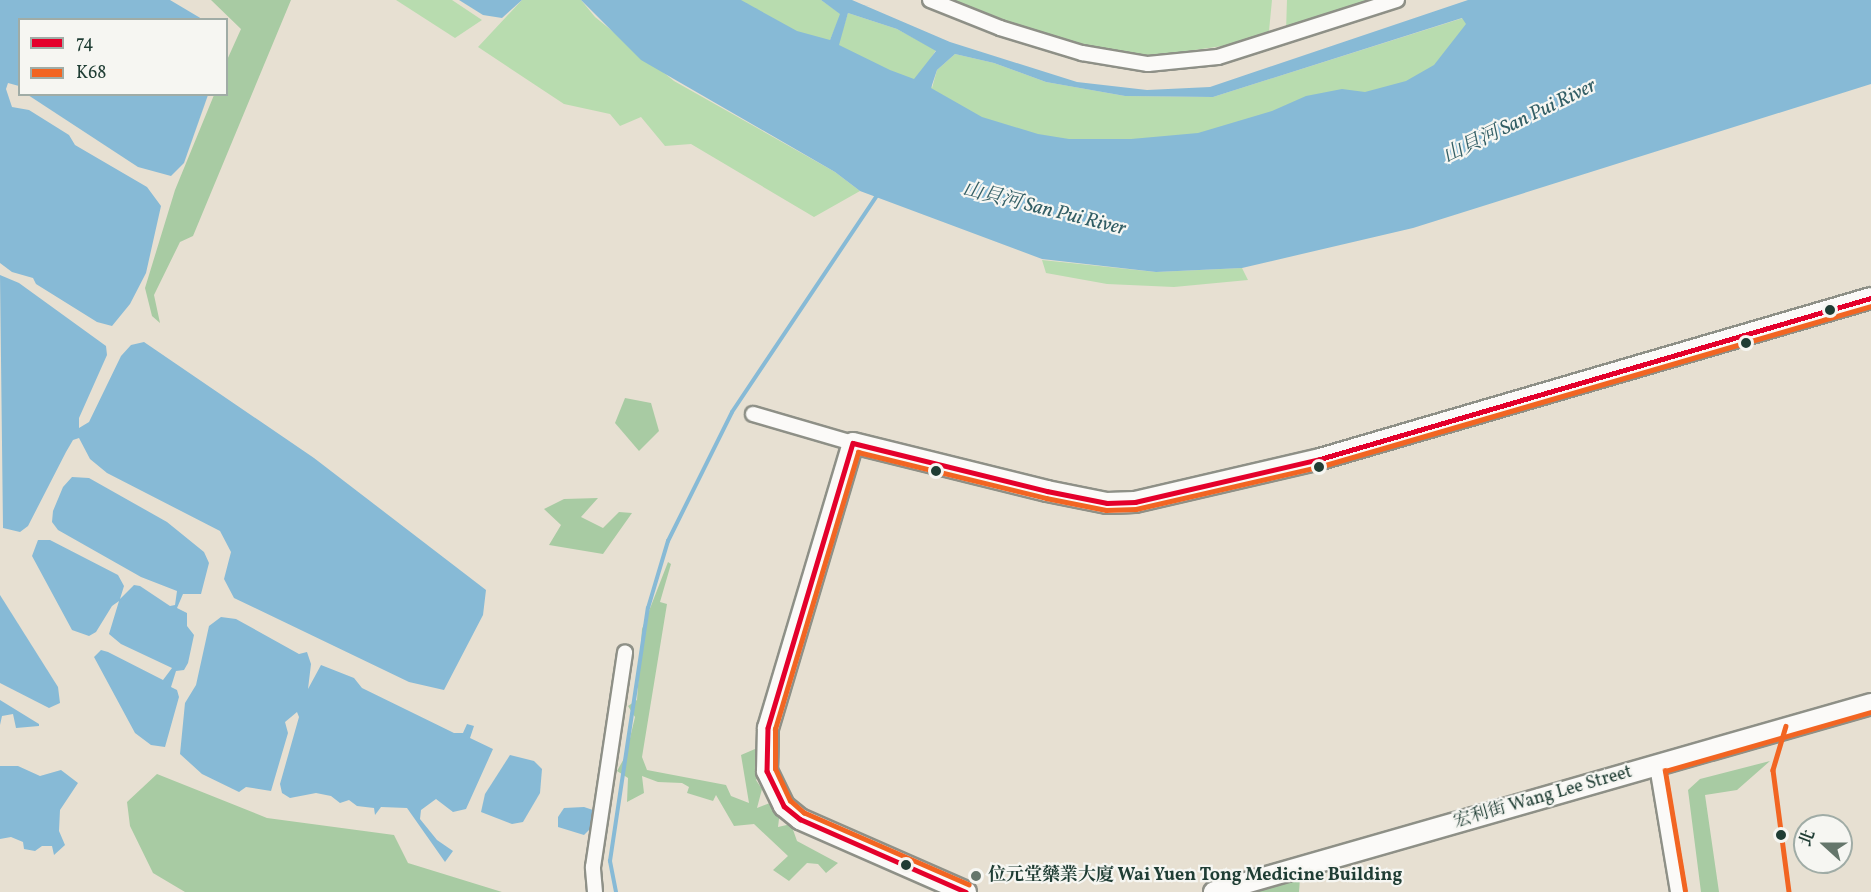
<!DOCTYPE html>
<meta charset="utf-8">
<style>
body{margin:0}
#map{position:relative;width:1871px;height:892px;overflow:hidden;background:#e7e0d2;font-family:Vollkorn,"Noto Serif TC",serif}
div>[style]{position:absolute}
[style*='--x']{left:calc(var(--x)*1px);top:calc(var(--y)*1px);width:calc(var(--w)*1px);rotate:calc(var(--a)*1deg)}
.green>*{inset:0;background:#b8dcaf}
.forest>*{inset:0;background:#a8cba3}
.water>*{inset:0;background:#87bad6}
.stream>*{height:4px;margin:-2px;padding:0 2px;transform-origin:2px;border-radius:2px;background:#87bad6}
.roads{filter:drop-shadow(2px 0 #8e9087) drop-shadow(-2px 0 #8e9087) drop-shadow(0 2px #8e9087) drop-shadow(0 -2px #8e9087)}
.street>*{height:14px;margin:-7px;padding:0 7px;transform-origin:7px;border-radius:7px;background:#fbfaf8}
.secondary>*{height:20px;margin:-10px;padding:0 10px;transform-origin:10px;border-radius:10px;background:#fbfaf8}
.bus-1>*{height:4.5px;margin:-2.25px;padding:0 2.25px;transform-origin:2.25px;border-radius:2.25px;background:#e4002b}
.bus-2>*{height:4.5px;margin:-2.25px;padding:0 2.25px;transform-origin:2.25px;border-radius:2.25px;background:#f26522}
.dots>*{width:16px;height:16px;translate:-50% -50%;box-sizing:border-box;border:3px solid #f6f6f2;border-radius:50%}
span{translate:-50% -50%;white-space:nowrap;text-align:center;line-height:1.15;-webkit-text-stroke:4.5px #f6f6f2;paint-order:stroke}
.street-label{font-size:18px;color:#1f3d34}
.poi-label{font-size:18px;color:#1f3d34;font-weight:700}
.left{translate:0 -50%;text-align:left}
.water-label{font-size:20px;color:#325e65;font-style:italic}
.legend{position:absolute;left:18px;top:18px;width:210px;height:78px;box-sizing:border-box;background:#f6f6f2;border:2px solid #a0aca6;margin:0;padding:8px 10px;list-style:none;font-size:18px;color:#1f3d34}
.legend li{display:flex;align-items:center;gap:12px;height:30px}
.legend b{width:30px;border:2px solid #a0aca6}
.north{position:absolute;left:1793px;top:814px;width:60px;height:60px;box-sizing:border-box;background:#f6f6f2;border:2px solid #a0aca6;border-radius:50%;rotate:291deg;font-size:16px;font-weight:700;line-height:24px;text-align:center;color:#1f3d34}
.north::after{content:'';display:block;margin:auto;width:21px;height:27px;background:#65766b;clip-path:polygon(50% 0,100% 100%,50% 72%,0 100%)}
</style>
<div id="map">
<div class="green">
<div style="clip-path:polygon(396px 0,452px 0,482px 20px,455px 38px)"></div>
<div style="clip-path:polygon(522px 0,581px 0,595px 17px,674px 81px,835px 172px,860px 191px,814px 217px,691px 144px,665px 146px,641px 117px,620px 126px,610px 114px,564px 104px,478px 47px)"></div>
<div style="clip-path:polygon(710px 0,821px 0,841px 14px,830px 40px,838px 44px,848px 13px,897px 29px,936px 50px,928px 63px,932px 88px,937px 70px,955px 54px,994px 63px,1046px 82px,1125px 96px,1213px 97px,1463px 18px,1467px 23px,1690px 0,1046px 188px)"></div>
<div style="clip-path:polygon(932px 0,1272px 0,1269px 31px,1230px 45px,1145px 57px,1082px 53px)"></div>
<div style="clip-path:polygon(1287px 0,1388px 0,1286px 31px)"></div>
<div style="clip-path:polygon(1042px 260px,1156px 272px,1242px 268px,1248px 280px,1174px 287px,1107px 284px,1046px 273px)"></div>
</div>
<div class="forest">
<div style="clip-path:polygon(211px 0,291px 0,193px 236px,180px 242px,154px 295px,160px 323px,152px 316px,145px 288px,175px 190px,214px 95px,226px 94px,227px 60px,241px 29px)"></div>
<div style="clip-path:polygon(625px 398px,651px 403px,659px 431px,639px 451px,615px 423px)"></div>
<div style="clip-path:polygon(598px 498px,581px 517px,603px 528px,619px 512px,632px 513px,603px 554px,549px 545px,561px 525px,544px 509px,564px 499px)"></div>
<div style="clip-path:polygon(668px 562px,671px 564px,660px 602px,667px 604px,642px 757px,647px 770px,726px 785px,731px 796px,749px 803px,741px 755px,755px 749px,777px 758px,756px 780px,762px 789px,757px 808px,770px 803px,780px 811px,778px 827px,791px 824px,797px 841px,838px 863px,826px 873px,818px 864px,807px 863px,789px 881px,773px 870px,788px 856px,754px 824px,734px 826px,716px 795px,713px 801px,687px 793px,689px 787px,682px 783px,658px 782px,642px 776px,644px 793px,627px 802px,628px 778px,617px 771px,626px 755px,635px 717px,628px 706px,637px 700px,642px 629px)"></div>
<div style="clip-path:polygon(1770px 761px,1737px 790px,1705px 795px,1719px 892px,1701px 892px,1688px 790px,1700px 779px)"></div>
<div style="clip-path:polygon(157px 774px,267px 818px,394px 835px,408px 863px,502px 892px,185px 892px,153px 873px,130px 826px,127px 802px)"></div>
<div style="clip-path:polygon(1272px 868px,1300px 878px,1299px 892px,1237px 892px)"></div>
</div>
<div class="water">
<div style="clip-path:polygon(0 0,170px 0,202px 19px,20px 20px,19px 86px,8px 83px,6px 89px,12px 107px,29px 110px,69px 135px,75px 145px,147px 187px,161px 206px,146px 273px,130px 304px,112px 326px,97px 322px,36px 284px,33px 278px,12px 272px,0 263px)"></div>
<div style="clip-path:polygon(459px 0,522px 0,502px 18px,483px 15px)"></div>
<div style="clip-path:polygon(evenodd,581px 0,741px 0,797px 31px,830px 40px,840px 14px,821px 0,852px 0,950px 42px,1077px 82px,1147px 90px,1210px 87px,1468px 0,1871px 0,1871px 84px,1413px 228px,1242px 268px,1156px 272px,1042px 259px,860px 191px,835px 172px,641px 60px,581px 0,848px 13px,897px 29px,936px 51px,914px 79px,890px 70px,839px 45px,848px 13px,581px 0,1462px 18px,1466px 24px,1434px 65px,1406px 81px,1365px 92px,1342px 89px,1306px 96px,1272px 111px,1198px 133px,1131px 139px,1069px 139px,1038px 134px,982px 117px,931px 88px,937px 70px,955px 54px,994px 63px,1046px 82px,1125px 96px,1213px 97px,1462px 18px)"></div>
<div style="clip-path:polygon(28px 95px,208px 95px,184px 163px,171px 176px,138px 167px)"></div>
<div style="clip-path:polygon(0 275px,19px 283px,106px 346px,107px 355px,79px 418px,79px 428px,89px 422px,121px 356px,131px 345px,144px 342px,314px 458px,486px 590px,483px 615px,444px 690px,409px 682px,234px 598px,224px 579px,231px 552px,220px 531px,107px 473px,90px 459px,79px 438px,73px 440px,66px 452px,28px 526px,20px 532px,3px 528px)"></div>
<div style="clip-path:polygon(72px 477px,89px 478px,167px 522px,204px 552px,209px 563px,201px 594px,183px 594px,177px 608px,187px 613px,187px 626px,194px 635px,188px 663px,184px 670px,176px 671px,171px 687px,177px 690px,179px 697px,165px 747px,151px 745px,135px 733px,94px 657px,101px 650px,108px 652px,163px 680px,172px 668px,121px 644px,109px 634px,119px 601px,112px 606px,96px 632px,89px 636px,72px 630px,32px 556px,38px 540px,50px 540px,118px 575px,124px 586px,120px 599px,134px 585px,140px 586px,170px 606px,175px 605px,177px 591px,141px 577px,58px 530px,52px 522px,53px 511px,63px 487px)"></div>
<div style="clip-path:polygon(0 595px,58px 687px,60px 703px,49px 708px,0 683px)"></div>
<div style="clip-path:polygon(221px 617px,236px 619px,299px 654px,307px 652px,311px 664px,308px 689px,321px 665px,354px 678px,362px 688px,454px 733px,463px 733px,467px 724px,474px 726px,470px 738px,493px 749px,466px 809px,453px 812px,436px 799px,421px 810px,420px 819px,437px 840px,453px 851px,445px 862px,407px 808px,381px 807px,375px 815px,374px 808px,357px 806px,349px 800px,340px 803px,331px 796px,316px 793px,290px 798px,282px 793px,280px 784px,299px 717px,297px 712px,285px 722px,288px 733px,271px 791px,246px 787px,239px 792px,202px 774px,180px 754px,185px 703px,196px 685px,209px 626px)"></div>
<div style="clip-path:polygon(0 700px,39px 724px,39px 726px,16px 728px,13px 714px,2px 716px,0 725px)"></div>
<div style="clip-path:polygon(510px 755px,534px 761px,542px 769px,540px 793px,523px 822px,512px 824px,481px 812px,485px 794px)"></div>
<div style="clip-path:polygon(0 766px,18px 766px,40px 776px,61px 770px,78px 783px,60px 810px,59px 831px,65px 845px,54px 855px,52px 846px,42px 846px,35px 851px,24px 849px,23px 842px,11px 837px,0 839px)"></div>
<div style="clip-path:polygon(584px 807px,593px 810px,590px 829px,584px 835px,558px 827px,558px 817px,564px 808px)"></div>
</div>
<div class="stream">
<div style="--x:616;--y:892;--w:32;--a:-101"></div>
<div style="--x:610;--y:861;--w:256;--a:-81.5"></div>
<div style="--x:648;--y:608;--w:70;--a:-73.4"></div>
<div style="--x:668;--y:541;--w:144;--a:-63.6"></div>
<div style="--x:732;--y:412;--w:262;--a:-56.2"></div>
</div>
<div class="roads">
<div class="street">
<div style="--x:930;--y:0;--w:75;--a:21.8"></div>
<div style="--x:1000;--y:28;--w:86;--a:17"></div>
<div style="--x:1082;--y:53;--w:67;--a:9.5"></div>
<div style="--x:1148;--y:64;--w:70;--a:-5.7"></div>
<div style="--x:1218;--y:57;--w:188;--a:-17.7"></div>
<div style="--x:753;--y:414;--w:104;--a:16.2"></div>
<div style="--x:1657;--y:766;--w:128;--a:80.5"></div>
<div style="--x:595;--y:892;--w:25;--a:-95"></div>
<div style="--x:593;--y:867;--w:217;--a:-81.5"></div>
</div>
<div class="secondary">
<div style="--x:966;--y:892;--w:181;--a:-156.3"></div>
<div style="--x:800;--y:819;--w:21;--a:-141"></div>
<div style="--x:784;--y:806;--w:39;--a:-116"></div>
<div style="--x:767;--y:771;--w:43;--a:-88.7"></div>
<div style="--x:768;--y:728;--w:297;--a:-73.4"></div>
<div style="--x:853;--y:443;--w:200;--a:13.9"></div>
<div style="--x:1047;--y:491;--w:61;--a:11.3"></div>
<div style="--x:1107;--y:503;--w:28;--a:-2"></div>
<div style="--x:1135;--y:502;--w:190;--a:-13.1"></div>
<div style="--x:1320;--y:459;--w:574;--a:-16.29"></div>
<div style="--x:1214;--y:892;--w:683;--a:-15.97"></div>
</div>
</div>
<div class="bus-1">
<div style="--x:853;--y:443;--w:200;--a:13.9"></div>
<div style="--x:1047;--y:491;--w:61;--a:11.3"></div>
<div style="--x:1107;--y:503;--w:28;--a:-2"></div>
<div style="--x:1135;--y:502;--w:190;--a:-13.1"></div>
<div style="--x:1320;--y:459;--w:574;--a:-16.29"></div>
<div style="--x:853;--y:443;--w:297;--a:106.6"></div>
<div style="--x:768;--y:728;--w:43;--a:91.3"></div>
<div style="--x:767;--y:771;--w:39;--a:64"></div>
<div style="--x:784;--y:806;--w:21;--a:39"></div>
<div style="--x:800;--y:819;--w:181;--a:23.7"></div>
</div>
<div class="bus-2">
<div style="--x:1786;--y:726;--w:46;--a:106.5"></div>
<div style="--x:1773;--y:770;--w:123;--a:82.5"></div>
<div style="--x:969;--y:885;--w:180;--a:-156.4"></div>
<div style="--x:804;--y:813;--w:18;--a:-139"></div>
<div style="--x:790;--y:801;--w:35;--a:-115"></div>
<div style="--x:775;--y:769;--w:40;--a:-90"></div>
<div style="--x:775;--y:729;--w:289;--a:-73.3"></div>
<div style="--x:858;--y:452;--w:194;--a:13.7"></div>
<div style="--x:1046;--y:498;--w:61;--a:11.3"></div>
<div style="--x:1106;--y:510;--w:30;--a:-2"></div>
<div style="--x:1136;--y:509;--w:191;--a:-13"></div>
<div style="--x:1322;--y:466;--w:572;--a:-16.25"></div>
<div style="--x:1685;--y:891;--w:122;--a:-99.5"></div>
<div style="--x:1665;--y:771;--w:214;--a:-16"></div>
</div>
<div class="dots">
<div style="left:1830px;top:310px;background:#1f3d34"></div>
<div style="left:1746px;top:343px;background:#1f3d34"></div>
<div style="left:1319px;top:467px;background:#1f3d34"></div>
<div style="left:936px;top:471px;background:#1f3d34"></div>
<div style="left:1781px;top:835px;background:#1f3d34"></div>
<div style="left:906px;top:865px;background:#1f3d34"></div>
<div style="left:976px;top:876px;background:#65766b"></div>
</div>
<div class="street-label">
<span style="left:1543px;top:798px;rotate:-16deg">宏利街 Wang Lee Street</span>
</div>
<div class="poi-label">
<span class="left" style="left:988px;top:876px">位元堂藥業大廈 Wai Yuen Tong Medicine Building</span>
</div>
<div class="water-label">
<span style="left:1520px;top:122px;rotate:-26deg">山貝河 San Pui River</span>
<span style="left:1044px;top:210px;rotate:14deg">山貝河 San Pui River</span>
</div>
<ul class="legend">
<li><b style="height:8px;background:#e4002b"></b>74</li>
<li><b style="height:8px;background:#f26522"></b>K68</li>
</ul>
<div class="north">北</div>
</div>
